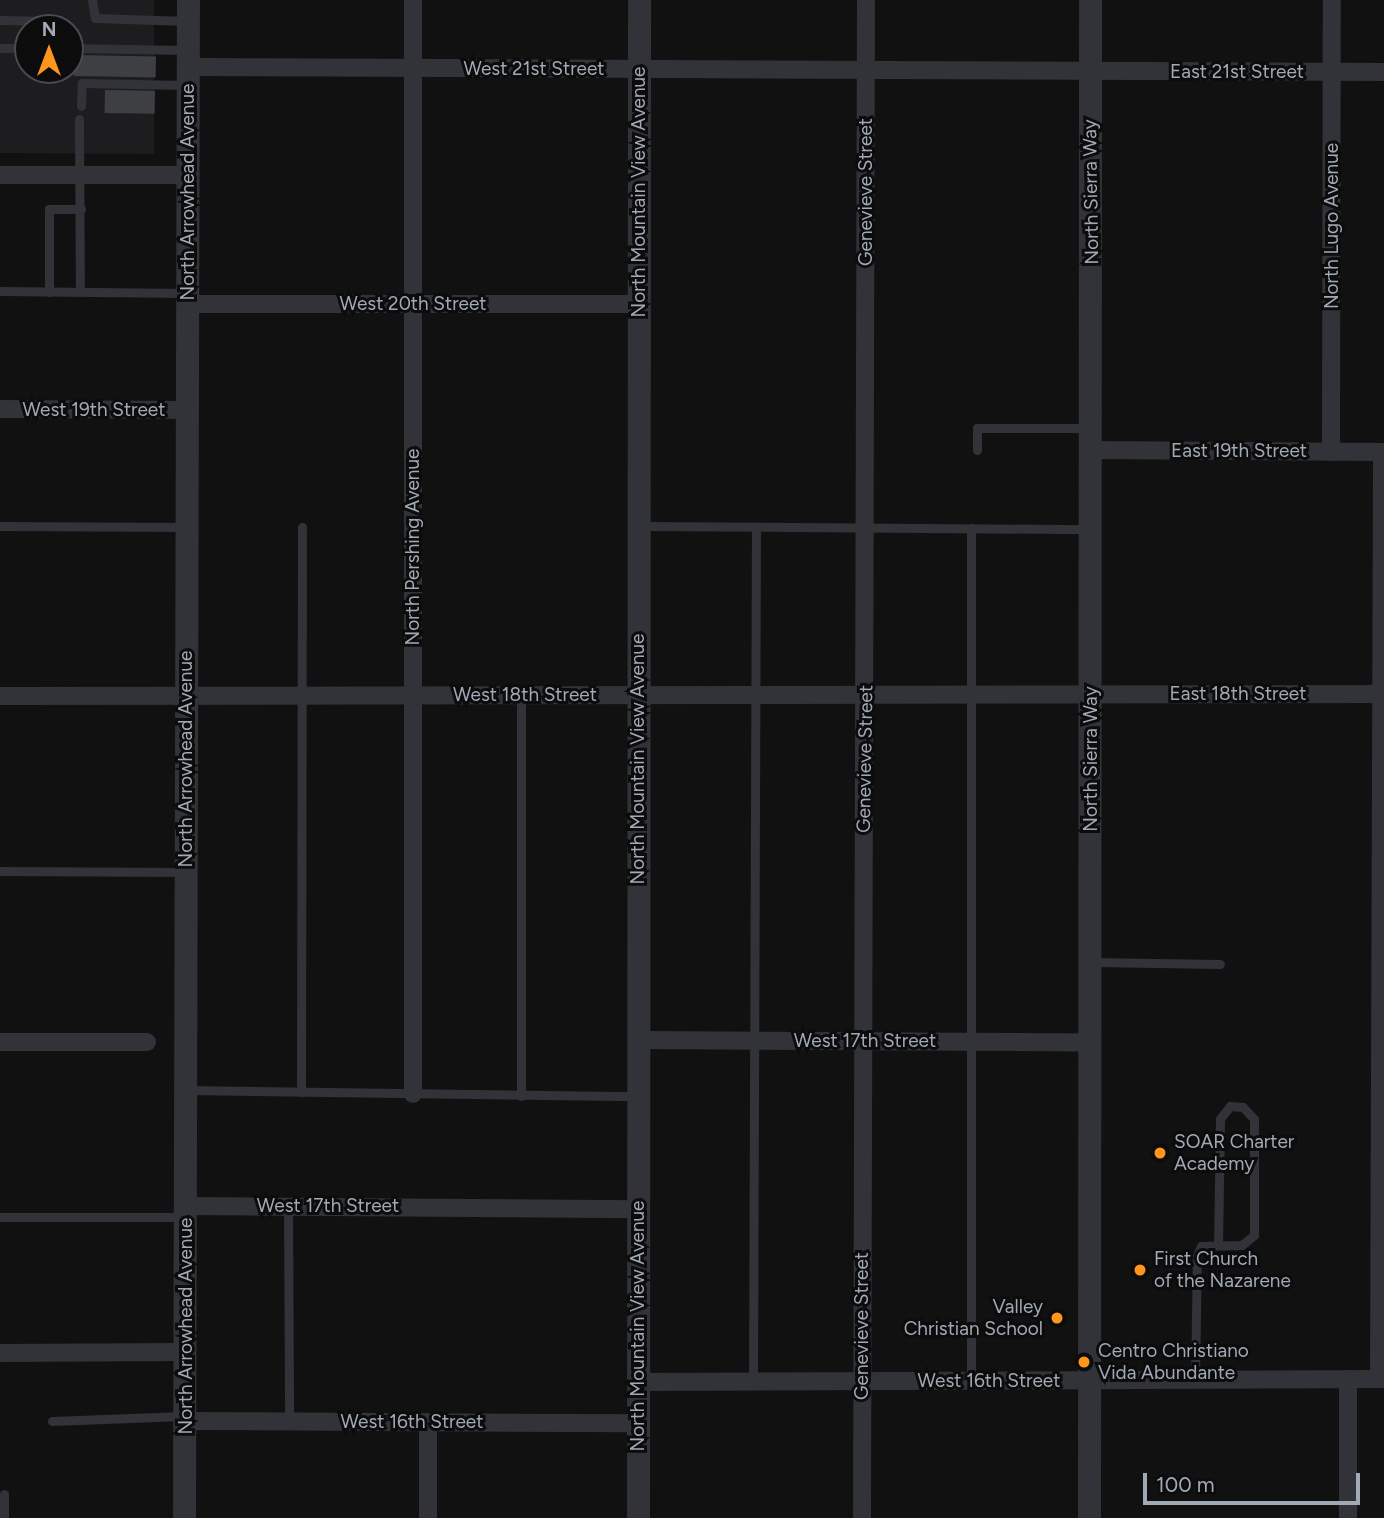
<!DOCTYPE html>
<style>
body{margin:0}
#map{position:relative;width:1384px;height:1518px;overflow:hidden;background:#111112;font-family:Figtree,sans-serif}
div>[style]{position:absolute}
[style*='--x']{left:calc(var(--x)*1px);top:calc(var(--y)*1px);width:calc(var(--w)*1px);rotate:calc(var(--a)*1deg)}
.built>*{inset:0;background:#1d1d20}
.building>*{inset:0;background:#3d3f43;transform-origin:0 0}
.service>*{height:9px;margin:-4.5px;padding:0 4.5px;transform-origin:4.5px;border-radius:4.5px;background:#313338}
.minor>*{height:18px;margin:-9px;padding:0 9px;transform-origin:9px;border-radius:9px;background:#313338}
.tertiary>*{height:23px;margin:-11.5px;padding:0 11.5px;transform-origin:11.5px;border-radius:11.5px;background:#313338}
.dots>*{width:19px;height:19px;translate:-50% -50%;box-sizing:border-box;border:4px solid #0c0c0d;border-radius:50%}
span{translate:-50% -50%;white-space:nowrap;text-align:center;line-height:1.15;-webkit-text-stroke:6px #0c0c0d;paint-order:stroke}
.street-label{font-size:19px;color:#a1a9b5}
.poi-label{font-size:19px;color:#a1a9b5}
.left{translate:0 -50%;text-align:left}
.right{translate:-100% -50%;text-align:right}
.north{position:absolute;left:14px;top:14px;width:70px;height:70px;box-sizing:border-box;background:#0c0c0d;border:2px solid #484b50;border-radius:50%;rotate:0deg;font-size:19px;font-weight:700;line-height:28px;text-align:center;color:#a1a9b5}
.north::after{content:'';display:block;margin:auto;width:24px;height:32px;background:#ff951c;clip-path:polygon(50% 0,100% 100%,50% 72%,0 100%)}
.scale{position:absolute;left:1143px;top:1473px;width:217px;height:32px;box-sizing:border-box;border:4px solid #a1a9b5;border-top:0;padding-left:9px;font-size:21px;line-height:24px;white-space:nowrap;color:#a1a9b5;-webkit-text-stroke:5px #0c0c0d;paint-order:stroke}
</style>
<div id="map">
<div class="built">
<div style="clip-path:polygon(evenodd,0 0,154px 0,154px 154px,0 153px,0 0,28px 28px,70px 28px,70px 70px,28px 70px,28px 28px)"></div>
</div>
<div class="building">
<div style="left:74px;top:55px;width:82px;height:21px;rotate:1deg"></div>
<div style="left:105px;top:90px;width:50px;height:23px;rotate:1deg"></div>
</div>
<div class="service">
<div style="--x:92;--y:0;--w:18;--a:81"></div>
<div style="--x:95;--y:18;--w:91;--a:1.9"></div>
<div style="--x:0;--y:20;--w:49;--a:1.2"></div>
<div style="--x:49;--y:21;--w:7;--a:90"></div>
<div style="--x:0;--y:48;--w:28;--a:0"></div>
<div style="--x:70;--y:48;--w:117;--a:1"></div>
<div style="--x:81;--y:106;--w:23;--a:-88"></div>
<div style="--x:82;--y:83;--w:104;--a:1.1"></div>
<div style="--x:79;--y:119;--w:173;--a:89.7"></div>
<div style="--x:0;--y:291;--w:187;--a:0.6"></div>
<div style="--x:49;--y:292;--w:83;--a:-90"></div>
<div style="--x:49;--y:209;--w:32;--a:0"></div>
<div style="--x:977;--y:450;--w:22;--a:-90"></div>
<div style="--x:977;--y:428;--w:112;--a:0"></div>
<div style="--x:0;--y:526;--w:185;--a:0.3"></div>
<div style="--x:640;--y:526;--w:448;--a:0.4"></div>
<div style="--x:971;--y:528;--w:853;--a:90"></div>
<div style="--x:521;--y:695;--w:401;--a:90"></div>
<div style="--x:0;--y:871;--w:184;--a:0.3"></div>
<div style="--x:1092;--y:962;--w:128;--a:0.9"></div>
<div style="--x:186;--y:1090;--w:450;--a:0.8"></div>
<div style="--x:301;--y:1092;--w:565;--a:-89.9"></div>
<div style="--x:288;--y:1206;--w:215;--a:89.7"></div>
<div style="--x:0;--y:1217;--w:184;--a:0"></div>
<div style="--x:1195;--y:1380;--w:124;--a:-89.1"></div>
<div style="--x:1197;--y:1256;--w:11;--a:-68"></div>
<div style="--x:1201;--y:1246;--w:41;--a:-1.4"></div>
<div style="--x:1242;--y:1245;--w:16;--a:-40"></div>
<div style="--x:1254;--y:1235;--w:116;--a:-90"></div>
<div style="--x:1254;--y:1119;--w:16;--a:-133"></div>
<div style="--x:1243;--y:1107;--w:13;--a:-176"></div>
<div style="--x:1230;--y:1106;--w:16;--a:128"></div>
<div style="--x:1220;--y:1119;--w:124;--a:90.9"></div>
<div style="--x:753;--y:1383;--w:856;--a:-89.8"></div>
<div style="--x:52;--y:1421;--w:131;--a:-2.2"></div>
<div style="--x:4;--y:1494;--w:24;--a:90"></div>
</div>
<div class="minor">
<div style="--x:413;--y:0;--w:1094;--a:90"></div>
<div style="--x:188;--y:67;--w:1196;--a:0.24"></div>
<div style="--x:0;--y:175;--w:188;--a:0"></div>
<div style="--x:187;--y:304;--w:452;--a:0"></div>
<div style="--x:0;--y:409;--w:187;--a:0.3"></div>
<div style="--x:1093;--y:450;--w:291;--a:0.4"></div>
<div style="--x:1331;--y:452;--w:452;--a:-89.9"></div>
<div style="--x:0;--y:696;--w:1384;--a:-0.08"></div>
<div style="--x:638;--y:1040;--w:454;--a:0.3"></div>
<div style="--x:0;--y:1042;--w:147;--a:0"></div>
<div style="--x:186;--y:1206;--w:452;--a:0.4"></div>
<div style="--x:0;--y:1353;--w:186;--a:-0.3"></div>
<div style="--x:1379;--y:1379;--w:927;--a:-89.81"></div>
<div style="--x:638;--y:1382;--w:746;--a:-0.23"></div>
<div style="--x:185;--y:1421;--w:453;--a:0.3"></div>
<div style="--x:428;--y:1518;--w:96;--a:-90"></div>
<div style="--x:862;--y:1518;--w:1518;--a:-89.85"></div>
<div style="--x:1348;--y:1518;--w:139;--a:-90"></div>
</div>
<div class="tertiary">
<div style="--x:184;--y:1518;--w:1518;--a:-89.85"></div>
<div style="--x:638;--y:1518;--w:1518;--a:-89.96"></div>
<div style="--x:1089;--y:1518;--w:1518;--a:-89.96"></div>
</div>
<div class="dots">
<div style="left:1160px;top:1153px;background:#ff951c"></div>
<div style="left:1140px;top:1270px;background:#ff951c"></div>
<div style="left:1057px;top:1318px;background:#ff951c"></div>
<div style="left:1084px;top:1362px;background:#ff951c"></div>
</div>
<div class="street-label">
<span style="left:534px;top:69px">West 21st Street</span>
<span style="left:1237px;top:72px">East 21st Street</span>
<span style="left:188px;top:192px;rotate:-90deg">North Arrowhead Avenue</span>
<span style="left:639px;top:192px;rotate:-90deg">North Mountain View Avenue</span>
<span style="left:866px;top:192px;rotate:-90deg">Genevieve Street</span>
<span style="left:1091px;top:192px;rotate:-91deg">North Sierra Way</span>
<span style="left:1332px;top:226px;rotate:-90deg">North Lugo Avenue</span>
<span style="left:413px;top:304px">West 20th Street</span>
<span style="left:94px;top:410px">West 19th Street</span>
<span style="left:1239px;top:451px">East 19th Street</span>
<span style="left:413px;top:547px;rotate:-90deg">North Pershing Avenue</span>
<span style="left:1238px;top:694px">East 18th Street</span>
<span style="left:525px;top:695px">West 18th Street</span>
<span style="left:186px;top:759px;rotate:-90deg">North Arrowhead Avenue</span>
<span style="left:638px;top:759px;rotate:-90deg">North Mountain View Avenue</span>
<span style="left:865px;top:759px;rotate:-89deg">Genevieve Street</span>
<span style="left:1091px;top:759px;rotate:-90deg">North Sierra Way</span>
<span style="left:865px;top:1041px">West 17th Street</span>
<span style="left:328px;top:1206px">West 17th Street</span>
<span style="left:186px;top:1326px;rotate:-90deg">North Arrowhead Avenue</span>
<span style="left:638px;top:1326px;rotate:-90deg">North Mountain View Avenue</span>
<span style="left:862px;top:1326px;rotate:-90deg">Genevieve Street</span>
<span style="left:989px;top:1381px">West 16th Street</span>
<span style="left:412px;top:1422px">West 16th Street</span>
</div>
<div class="poi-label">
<span class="left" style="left:1174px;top:1153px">SOAR Charter<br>Academy</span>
<span class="left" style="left:1154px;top:1270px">First Church<br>of the Nazarene</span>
<span class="right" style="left:1043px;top:1318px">Valley<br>Christian School</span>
<span class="left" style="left:1098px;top:1362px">Centro Christiano<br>Vida Abundante</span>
</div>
<div class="north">N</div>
<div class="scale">100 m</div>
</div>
